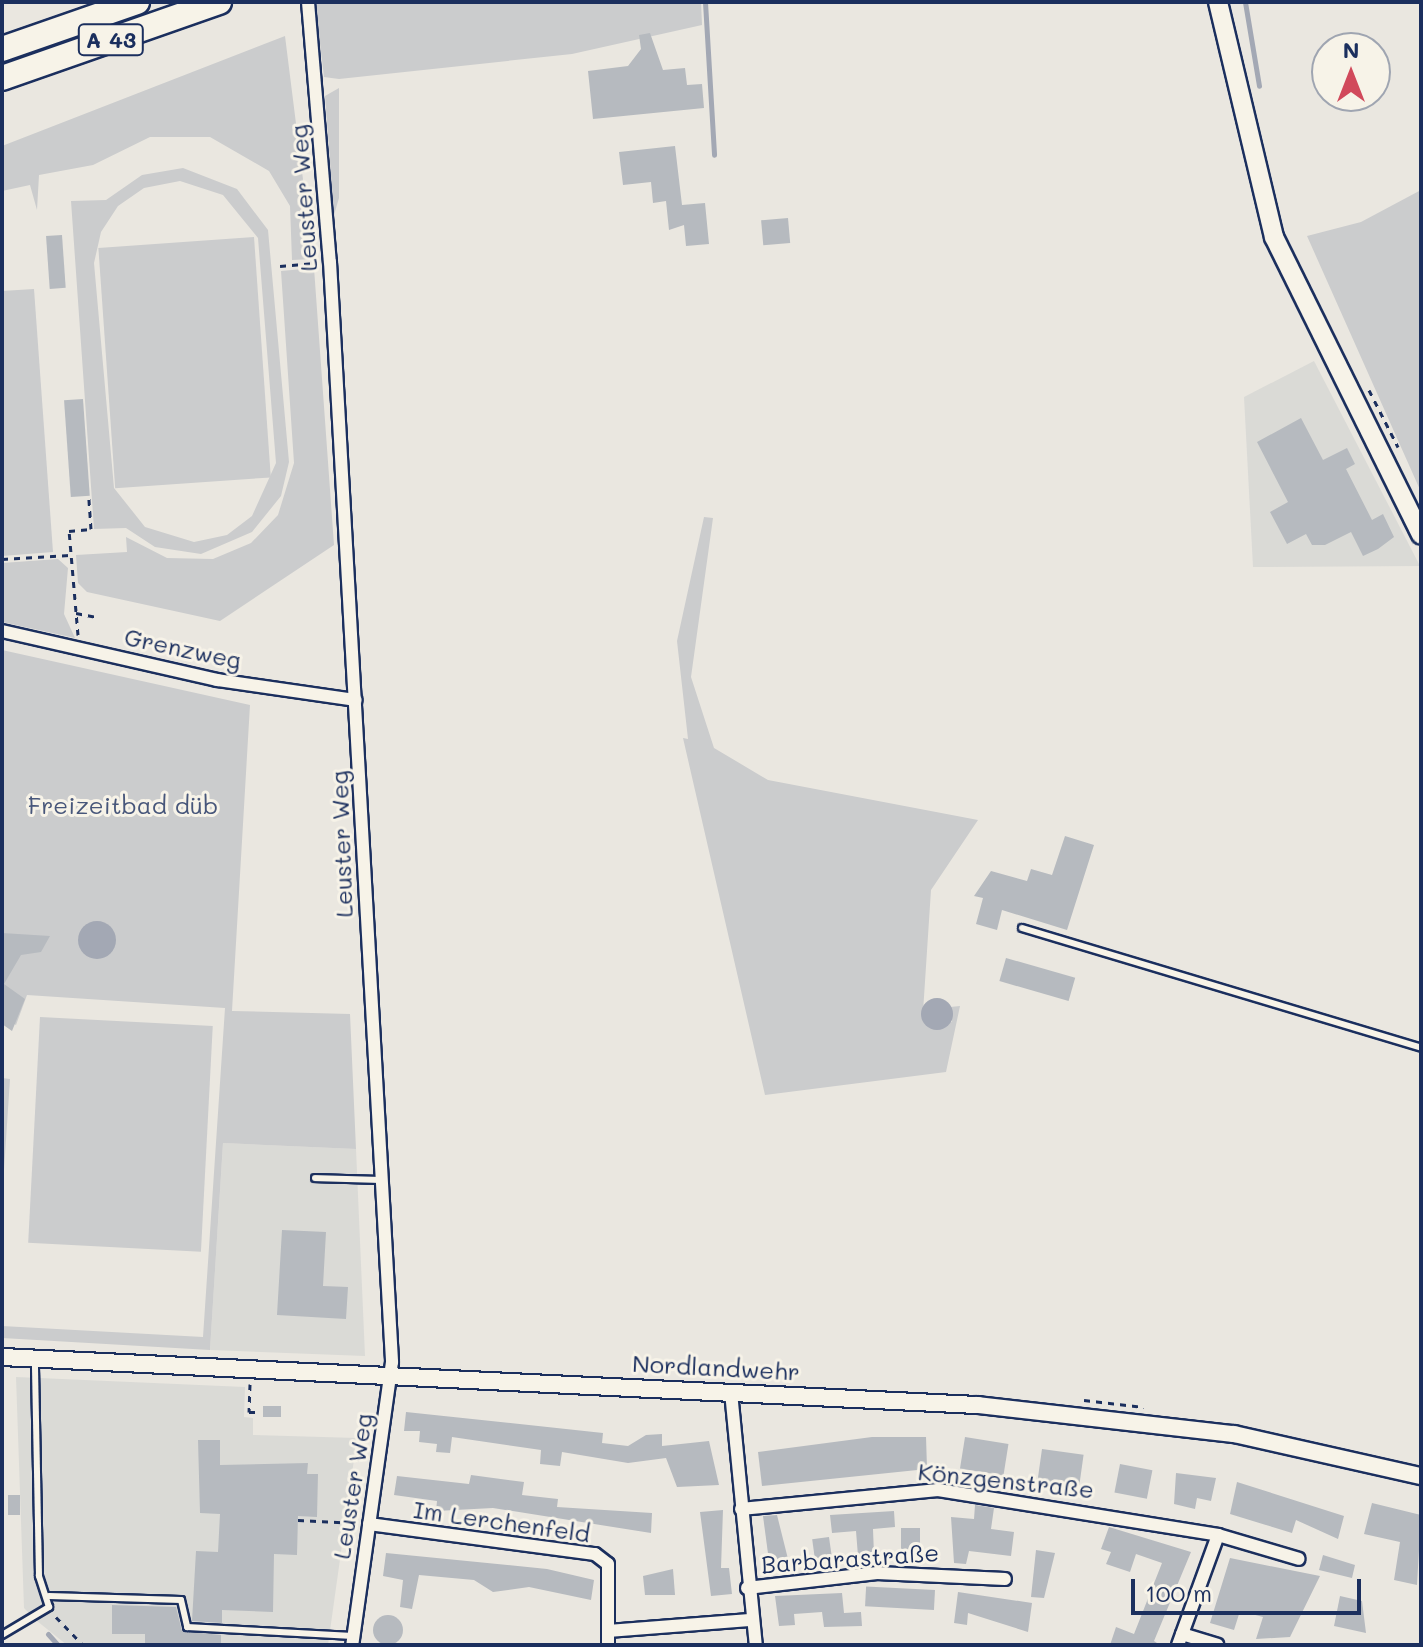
<!DOCTYPE html>
<meta charset="utf-8">
<style>
body{margin:0}
#map{position:relative;width:1423px;height:1647px;overflow:hidden;background:#eae7e0;font-family:Mali,sans-serif}
div>[style]{position:absolute}
[style*='--x']{left:calc(var(--x)*1px);top:calc(var(--y)*1px);width:calc(var(--w)*1px);rotate:calc(var(--a)*1deg)}
.built>*{inset:0;background:#dadad6}
.green>*{inset:0;background:#cbcccd;transform-origin:0 0}
.water>*{inset:0;background:#a3a8b4}
.round{border-radius:50%}
.stream>*{height:5px;margin:-2.5px;padding:0 2.5px;transform-origin:2.5px;border-radius:2.5px;background:#a3a8b4}
.building>*{inset:0;background:#b6babf;transform-origin:0 0}
.path>*{height:3px;margin-top:-1.5px;transform-origin:0;background:repeating-linear-gradient(90deg,#1b2f5e 0 6px,transparent 0 12px)}
.roads{filter:drop-shadow(2px 0 #1b2f5e) drop-shadow(-2px 0 #1b2f5e) drop-shadow(0 2px #1b2f5e) drop-shadow(0 -2px #1b2f5e)}
.service>*{height:6px;margin:-3px;padding:0 3px;transform-origin:3px;border-radius:3px;background:#f7f3e8}
.minor>*{height:12px;margin:-6px;padding:0 6px;transform-origin:6px;border-radius:6px;background:#f7f3e8}
.tertiary>*{height:16px;margin:-8px;padding:0 8px;transform-origin:8px;border-radius:8px;background:#f7f3e8}
.secondary>*{height:18px;margin:-9px;padding:0 9px;transform-origin:9px;border-radius:9px;background:#f7f3e8}
.motorway>*{height:24px;margin:-12px;padding:0 12px;transform-origin:12px;border-radius:12px;background:#f7f3e8}
span{translate:-50% -50%;white-space:nowrap;text-align:center;line-height:1.15;-webkit-text-stroke:6px #f7f3e8;paint-order:stroke}
.shield-label span{padding:2px 6px;background:#f7f3e8;border:2px solid;border-radius:6px;-webkit-text-stroke-width:0}
.shield-label{font-size:22px;color:#1b2f5e;font-weight:700}
.street-label{font-size:24px;color:#1b2f5e}
.park-label{font-size:24px;color:#47567a}
.frame{position:absolute;inset:0;border:4px solid #1b2f5e;pointer-events:none}
.north{position:absolute;left:1311px;top:32px;width:80px;height:80px;box-sizing:border-box;background:#f7f3e8;border:2px solid #9fa5b1;border-radius:50%;rotate:0deg;font-size:22px;font-weight:700;line-height:32px;text-align:center;color:#1b2f5e}
.north::after{content:'';display:block;margin:auto;width:28px;height:36px;background:#d1495b;clip-path:polygon(50% 0,100% 100%,50% 72%,0 100%)}
.scale{position:absolute;left:1131px;top:1579px;width:230px;height:36px;box-sizing:border-box;border:4px solid #1b2f5e;border-top:0;padding-left:10px;font-size:24px;line-height:28px;white-space:nowrap;color:#1b2f5e;-webkit-text-stroke:6px #f7f3e8;paint-order:stroke}
</style>
<div id="map">
<div class="built">
<div style="clip-path:polygon(1314px 361px,1420px 566px,1253px 567px,1244px 397px)"></div>
<div style="clip-path:polygon(223px 1143px,356px 1149px,365px 1356px,210px 1350px)"></div>
<div style="clip-path:polygon(16px 1377px,245px 1387px,244px 1417px,253px 1418px,253px 1435px,357px 1438px,328px 1645px,67px 1645px,37px 1621px,24px 1608px)"></div>
</div>
<div class="green">
<div style="clip-path:polygon(315px 2px,701px 2px,702px 25px,572px 54px,339px 79px,324px 77px)"></div>
<div style="clip-path:polygon(285px 36px,313px 259px,292px 260px,290px 206px,269px 171px,210px 137px,150px 137px,93px 165px,39px 175px,37px 210px,30px 185px,2px 191px,2px 146px)"></div>
<div style="clip-path:polygon(339px 88px,339px 198px,334px 215px,325px 96px)"></div>
<div style="clip-path:polygon(evenodd,183px 168px,237px 189px,268px 230px,289px 462px,281px 496px,252px 532px,201px 554px,155px 547px,126px 528px,94px 529px,71px 201px,106px 200px,142px 175px,183px 168px,180px 181px,223px 195px,258px 238px,276px 463px,252px 516px,227px 535px,194px 542px,145px 527px,114px 488px,94px 263px,101px 232px,118px 206px,144px 188px,180px 181px)"></div>
<div style="clip-path:polygon(1421px 190px,1421px 492px,1307px 236px,1361px 222px)"></div>
<div style="left:254px;top:237px;width:241px;height:156px;rotate:86deg"></div>
<div style="clip-path:polygon(314px 268px,334px 545px,220px 621px,87px 592px,78px 583px,76px 555px,127px 552px,126px 537px,167px 558px,213px 559px,251px 543px,278px 515px,294px 463px,281px 271px)"></div>
<div style="clip-path:polygon(34px 289px,53px 552px,2px 556px,2px 291px)"></div>
<div style="clip-path:polygon(704px 517px,713px 518px,691px 677px,714px 748px,768px 780px,978px 820px,931px 890px,923px 1012px,952px 1022px,950px 1007px,960px 1006px,946px 1072px,765px 1095px,683px 738px,688px 739px,677px 641px)"></div>
<div style="clip-path:polygon(58px 559px,68px 568px,64px 614px,75px 638px,2px 622px,2px 563px)"></div>
<div style="clip-path:polygon(2px 650px,250px 705px,232px 1011px,350px 1014px,356px 1149px,223px 1143px,210px 1350px,2px 1338px,2px 1326px,203px 1337px,225px 1008px,27px 995px,16px 1025px,2px 1016px)"></div>
<div style="left:40px;top:1017px;width:173px;height:226px;rotate:3deg"></div>
<div style="clip-path:polygon(2px 1078px,10px 1079px,3px 1185px,2px 1185px)"></div>
</div>
<div class="water">
<div class="round" style="left:78px;top:921px;width:38px;height:38px"></div>
<div class="round" style="left:921px;top:998px;width:32px;height:32px"></div>
</div>
<div class="stream">
<div style="--x:705;--y:2;--w:153;--a:86.6"></div>
<div style="--x:1245;--y:2;--w:85;--a:80.5"></div>
<div style="--x:48;--y:1634;--w:15;--a:48"></div>
</div>
<div class="building">
<div style="clip-path:polygon(650px 33px,663px 70px,685px 68px,687px 85px,702px 84px,704px 108px,593px 119px,588px 71px,628px 66px,641px 49px,639px 35px)"></div>
<div style="clip-path:polygon(675px 146px,682px 205px,705px 203px,709px 244px,686px 246px,684px 225px,669px 230px,666px 201px,653px 203px,651px 182px,623px 185px,619px 152px)"></div>
<div style="left:788px;top:218px;width:25px;height:27px;rotate:85deg"></div>
<div style="left:62px;top:235px;width:53px;height:16px;rotate:86deg"></div>
<div style="left:83px;top:399px;width:97px;height:19px;rotate:86deg"></div>
<div style="clip-path:polygon(1301px 418px,1323px 460px,1347px 448px,1355px 464px,1346px 469px,1372px 520px,1383px 514px,1394px 537px,1378px 549px,1363px 556px,1351px 532px,1325px 545px,1312px 545px,1306px 534px,1287px 544px,1270px 512px,1288px 502px,1257px 442px)"></div>
<div style="clip-path:polygon(1065px 836px,1094px 845px,1067px 930px,1002px 910px,997px 930px,976px 924px,983px 898px,974px 896px,991px 871px,1027px 881px,1031px 869px,1052px 875px)"></div>
<div style="clip-path:polygon(2px 933px,50px 936px,41px 952px,21px 955px,4px 984px,25px 999px,12px 1031px,2px 1024px)"></div>
<div style="left:1006px;top:958px;width:72px;height:24px;rotate:16deg"></div>
<div style="clip-path:polygon(282px 1230px,326px 1232px,323px 1286px,348px 1287px,346px 1319px,277px 1315px)"></div>
<div style="left:263px;top:1406px;width:18px;height:11px"></div>
<div style="clip-path:polygon(406px 1412px,603px 1433px,602px 1443px,628px 1446px,646px 1435px,662px 1434px,662px 1446px,709px 1441px,719px 1485px,677px 1487px,666px 1458px,628px 1463px,562px 1452px,560px 1466px,540px 1464px,541px 1450px,452px 1437px,450px 1453px,436px 1452px,437px 1444px,419px 1442px,420px 1431px,404px 1431px)"></div>
<div style="clip-path:polygon(872px 1437px,926px 1437px,927px 1469px,762px 1486px,758px 1452px)"></div>
<div style="left:965px;top:1437px;width:44px;height:32px;rotate:9deg"></div>
<div style="clip-path:polygon(198px 1440px,220px 1440px,220px 1465px,308px 1463px,307px 1474px,318px 1474px,317px 1517px,298px 1516px,297px 1555px,274px 1554px,273px 1612px,222px 1610px,222px 1623px,192px 1621px,196px 1551px,218px 1552px,220px 1514px,200px 1513px)"></div>
<div style="left:1042px;top:1449px;width:42px;height:32px;rotate:8deg"></div>
<div style="left:1120px;top:1464px;width:33px;height:29px;rotate:11deg"></div>
<div style="clip-path:polygon(1176px 1473px,1216px 1478px,1211px 1501px,1197px 1498px,1195px 1509px,1174px 1504px)"></div>
<div style="clip-path:polygon(471px 1475px,524px 1482px,522px 1495px,558px 1499px,557px 1507px,652px 1513px,651px 1533px,493px 1508px,436px 1511px,437px 1501px,394px 1495px,397px 1476px,469px 1484px)"></div>
<div style="clip-path:polygon(1237px 1482px,1344px 1516px,1338px 1539px,1296px 1520px,1292px 1533px,1230px 1514px)"></div>
<div style="left:8px;top:1495px;width:12px;height:20px"></div>
<div style="clip-path:polygon(1372px 1503px,1421px 1515px,1417px 1585px,1394px 1580px,1400px 1542px,1364px 1534px)"></div>
<div style="clip-path:polygon(975px 1505px,994px 1508px,991px 1529px,1014px 1532px,1011px 1556px,969px 1551px,966px 1564px,954px 1563px,951px 1517px,974px 1519px)"></div>
<div style="clip-path:polygon(723px 1510px,721px 1568px,729px 1568px,732px 1594px,711px 1596px,700px 1512px)"></div>
<div style="clip-path:polygon(894px 1511px,895px 1527px,873px 1529px,874px 1555px,858px 1556px,856px 1531px,832px 1533px,830px 1515px)"></div>
<div style="clip-path:polygon(777px 1515px,788px 1559px,769px 1561px,763px 1516px)"></div>
<div style="clip-path:polygon(1109px 1527px,1191px 1552px,1154px 1641px,1160px 1645px,1110px 1645px,1116px 1627px,1134px 1634px,1162px 1563px,1136px 1554px,1130px 1572px,1106px 1564px,1111px 1552px,1101px 1549px)"></div>
<div style="left:901px;top:1528px;width:19px;height:26px"></div>
<div style="left:829px;top:1537px;width:22px;height:17px;rotate:82deg"></div>
<div style="clip-path:polygon(1036px 1550px,1055px 1553px,1044px 1598px,1031px 1597px)"></div>
<div style="clip-path:polygon(386px 1553px,547px 1569px,594px 1580px,591px 1600px,529px 1587px,493px 1592px,474px 1580px,419px 1575px,412px 1609px,400px 1607px,403px 1580px,383px 1576px)"></div>
<div style="clip-path:polygon(1323px 1555px,1355px 1565px,1352px 1578px,1319px 1570px)"></div>
<div style="clip-path:polygon(1230px 1558px,1320px 1576px,1290px 1637px,1256px 1639px,1263px 1617px,1240px 1611px,1234px 1630px,1210px 1623px)"></div>
<div style="clip-path:polygon(673px 1569px,675px 1595px,645px 1595px,643px 1576px)"></div>
<div style="left:935px;top:1590px;width:20px;height:69px;rotate:93deg"></div>
<div style="clip-path:polygon(958px 1592px,1032px 1603px,1028px 1632px,968px 1613px,967px 1625px,954px 1623px)"></div>
<div style="clip-path:polygon(842px 1593px,844px 1613px,861px 1612px,862px 1626px,824px 1627px,822px 1612px,794px 1614px,795px 1625px,779px 1626px,775px 1596px)"></div>
<div style="clip-path:polygon(1340px 1596px,1362px 1601px,1366px 1633px,1334px 1626px)"></div>
<div style="clip-path:polygon(112px 1605px,176px 1607px,182px 1631px,221px 1635px,221px 1645px,145px 1645px,145px 1634px,112px 1634px)"></div>
<div class="round" style="left:373px;top:1615px;width:30px;height:30px"></div>
</div>
<div class="path">
<div style="--x:280;--y:266;--w:38;--a:-5"></div>
<div style="--x:1369;--y:390;--w:64;--a:63"></div>
<div style="--x:2;--y:559;--w:68;--a:-3.4"></div>
<div style="--x:76;--y:613;--w:21;--a:11"></div>
<div style="--x:78;--y:635;--w:104;--a:-94.9"></div>
<div style="--x:69;--y:531;--w:22;--a:-5"></div>
<div style="--x:91;--y:529;--w:32;--a:-94"></div>
<div style="--x:250;--y:1384;--w:28;--a:92"></div>
<div style="--x:249;--y:1412;--w:11;--a:0"></div>
<div style="--x:1084;--y:1400;--w:60;--a:6.7"></div>
<div style="--x:298;--y:1520;--w:59;--a:2.9"></div>
<div style="--x:56;--y:1617;--w:39;--a:46"></div>
</div>
<div class="roads">
<div class="service">
<div style="--x:1022;--y:928;--w:417;--a:16.7"></div>
<div style="--x:315;--y:1178;--w:63;--a:1.8"></div>
<div style="--x:49;--y:1596;--w:132;--a:1.7"></div>
<div style="--x:181;--y:1600;--w:28;--a:77"></div>
<div style="--x:187;--y:1627;--w:166;--a:3.1"></div>
<div style="--x:2;--y:1635;--w:55;--a:-30.8"></div>
<div style="--x:49;--y:1607;--w:33;--a:-108"></div>
<div style="--x:39;--y:1576;--w:216;--a:-91.1"></div>
</div>
<div class="minor">
<div style="--x:308;--y:2;--w:261;--a:85.2"></div>
<div style="--x:330;--y:262;--w:1102;--a:86.77"></div>
<div style="--x:392;--y:1362;--w:286;--a:98"></div>
<div style="--x:2;--y:631;--w:221;--a:12.8"></div>
<div style="--x:217;--y:680;--w:140;--a:8.2"></div>
<div style="--x:731;--y:1392;--w:254;--a:84.4"></div>
<div style="--x:741;--y:1509;--w:198;--a:-5.5"></div>
<div style="--x:938;--y:1490;--w:284;--a:9.1"></div>
<div style="--x:369;--y:1524;--w:228;--a:7.6"></div>
<div style="--x:595;--y:1554;--w:16;--a:38"></div>
<div style="--x:608;--y:1564;--w:81;--a:90"></div>
<div style="--x:747;--y:1588;--w:131;--a:-6.6"></div>
<div style="--x:877;--y:1573;--w:128;--a:2.7"></div>
<div style="--x:608;--y:1631;--w:142;--a:-4.4"></div>
<div style="--x:1182;--y:1634;--w:37;--a:17"></div>
<div style="--x:1178;--y:1645;--w:117;--a:-70"></div>
<div style="--x:1218;--y:1535;--w:84;--a:16.5"></div>
</div>
<div class="tertiary">
<div style="--x:2;--y:1357;--w:977;--a:2.82"></div>
<div style="--x:978;--y:1405;--w:258;--a:6.5"></div>
<div style="--x:1234;--y:1434;--w:192;--a:12.7"></div>
</div>
<div class="secondary">
<div style="--x:1218;--y:2;--w:242;--a:76.6"></div>
<div style="--x:1274;--y:237;--w:332;--a:63.7"></div>
</div>
<div class="motorway">
<div style="--x:2;--y:49;--w:143;--a:-19.2"></div>
<div style="--x:2;--y:78;--w:230;--a:-19.3"></div>
</div>
</div>
<div class="shield-label">
<span style="left:111px;top:40px">A 43</span>
</div>
<div class="street-label">
<span style="left:303px;top:198px;rotate:-94deg">Leuster Weg</span>
<span style="left:183px;top:648px;rotate:12deg">Grenzweg</span>
<span style="left:341px;top:844px;rotate:-92deg">Leuster Weg</span>
<span style="left:716px;top:1367px;rotate:3deg">Nordlandwehr</span>
<span style="left:1006px;top:1480px;rotate:6deg">Könzgenstraße</span>
<span style="left:352px;top:1486px;rotate:-81deg">Leuster Weg</span>
<span style="left:502px;top:1521px;rotate:8deg">Im Lerchenfeld</span>
<span style="left:850px;top:1558px;rotate:-4deg">Barbarastraße</span>
</div>
<div class="park-label">
<span style="left:123px;top:805px">Freizeitbad düb</span>
</div>
<div class="frame"></div>
<div class="north">N</div>
<div class="scale">100 m</div>
</div>
